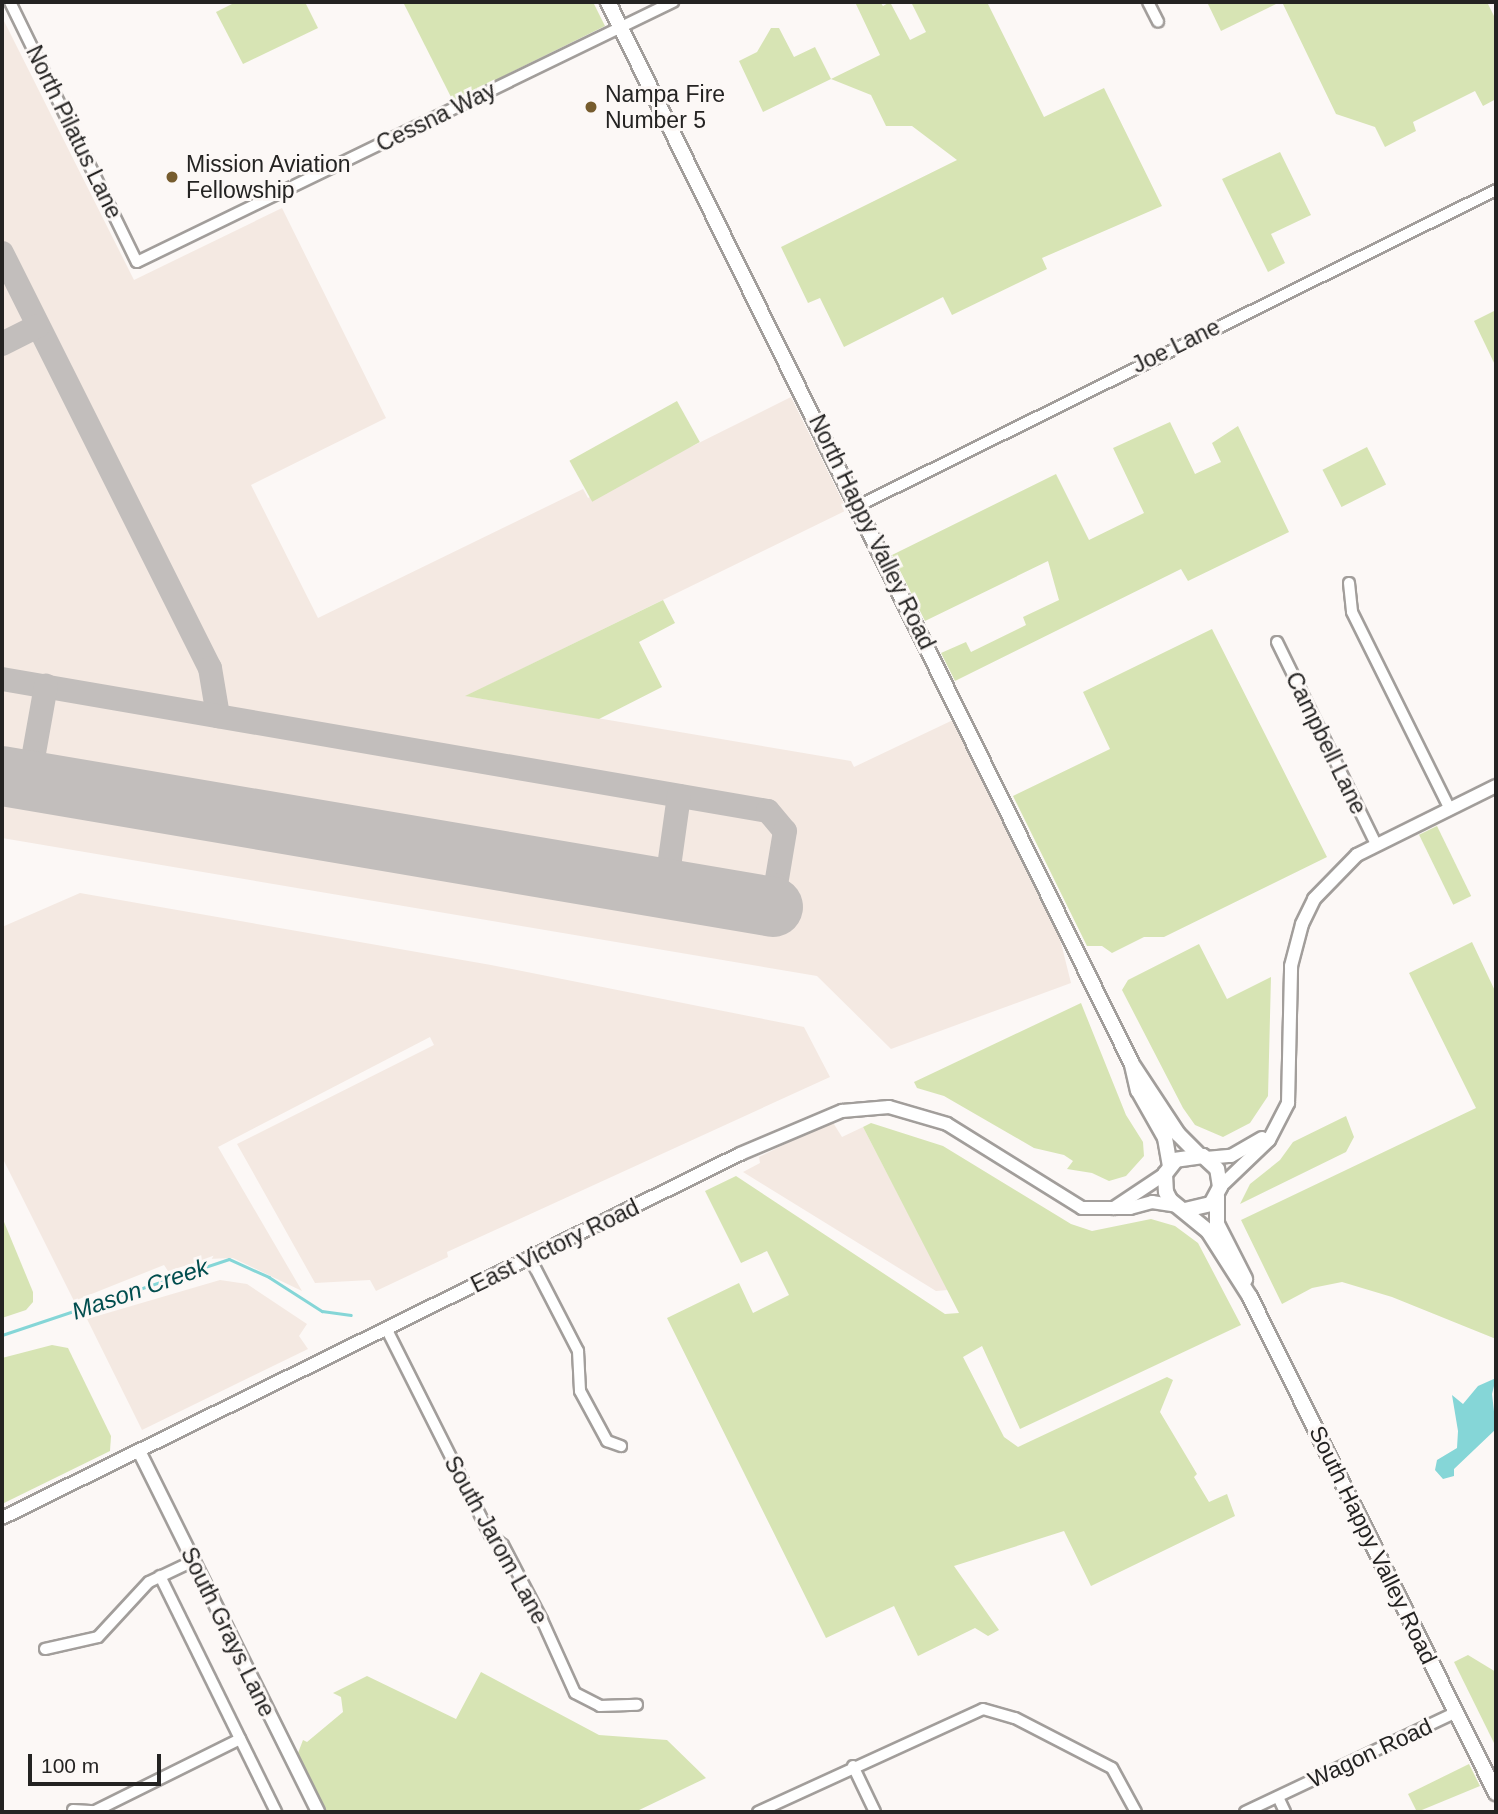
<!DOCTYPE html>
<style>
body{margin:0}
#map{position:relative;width:1498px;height:1814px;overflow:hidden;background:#fcf8f6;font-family:Arial,sans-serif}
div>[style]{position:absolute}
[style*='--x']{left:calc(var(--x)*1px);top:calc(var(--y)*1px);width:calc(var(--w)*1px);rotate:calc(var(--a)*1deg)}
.built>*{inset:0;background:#f4e9e2}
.green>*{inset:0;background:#d7e4b4;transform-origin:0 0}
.water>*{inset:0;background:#85d6d7}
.stream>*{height:2.5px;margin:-1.25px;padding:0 1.25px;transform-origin:1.25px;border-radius:1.25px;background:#85d6d7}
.taxiway>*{height:24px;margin:-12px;padding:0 12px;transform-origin:12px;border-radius:12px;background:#c2bebc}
.runway>*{height:60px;margin:-30px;padding:0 30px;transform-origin:30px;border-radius:30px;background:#c2bebc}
.roads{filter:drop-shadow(2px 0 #a29e9b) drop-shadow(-2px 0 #a29e9b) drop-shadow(0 2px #a29e9b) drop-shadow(0 -2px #a29e9b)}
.minor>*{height:10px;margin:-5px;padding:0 5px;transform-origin:5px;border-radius:5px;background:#fff}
.tertiary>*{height:12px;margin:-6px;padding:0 6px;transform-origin:6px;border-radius:6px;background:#fff}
.secondary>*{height:14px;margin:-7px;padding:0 7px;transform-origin:7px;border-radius:7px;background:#fff}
.dots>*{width:19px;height:19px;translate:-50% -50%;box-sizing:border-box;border:4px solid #fcf8f6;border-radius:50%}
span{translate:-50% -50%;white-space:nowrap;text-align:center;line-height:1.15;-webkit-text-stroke:6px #fcf8f6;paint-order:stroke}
.poi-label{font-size:23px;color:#242322}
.left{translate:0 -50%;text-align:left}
.street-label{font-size:23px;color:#242322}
.water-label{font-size:24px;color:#004d4e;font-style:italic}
.frame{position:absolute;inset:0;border:4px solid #242322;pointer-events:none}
.scale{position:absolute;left:28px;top:1754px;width:133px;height:32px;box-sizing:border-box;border:4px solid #242322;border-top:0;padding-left:9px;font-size:21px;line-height:24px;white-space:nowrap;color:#242322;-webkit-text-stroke:5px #fcf8f6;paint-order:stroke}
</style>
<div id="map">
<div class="built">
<div style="clip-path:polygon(2px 17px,134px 280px,282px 208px,386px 418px,251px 485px,318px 618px,583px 489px,588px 498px,791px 397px,847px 510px,466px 696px,851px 761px,854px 767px,953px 720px,1059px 935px,1071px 983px,891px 1049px,817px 976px,2px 838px)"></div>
<div style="clip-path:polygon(80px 893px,491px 965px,804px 1027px,830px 1077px,447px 1252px,448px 1257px,376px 1291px,370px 1280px,315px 1283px,237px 1144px,434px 1045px,430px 1037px,218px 1147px,302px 1291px,233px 1258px,207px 1259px,168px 1271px,164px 1265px,74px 1301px,2px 1157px,2px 927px)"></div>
<div style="clip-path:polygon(832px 1121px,842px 1137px,863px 1127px,948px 1290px,936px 1291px,743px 1172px,760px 1163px,759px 1157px)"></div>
<div style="clip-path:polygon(220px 1280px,247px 1284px,307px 1324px,299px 1336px,308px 1349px,142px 1430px,87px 1319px)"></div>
</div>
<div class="green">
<div style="clip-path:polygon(236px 2px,305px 2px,318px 28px,243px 64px,216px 12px)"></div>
<div style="clip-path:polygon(403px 2px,593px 2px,605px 26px,453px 101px)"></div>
<div style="clip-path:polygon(855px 2px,880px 2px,883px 6px,890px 2px,910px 40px,926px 32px,911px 2px,987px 2px,1044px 117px,1104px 88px,1162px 206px,1042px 258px,1047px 269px,952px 315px,943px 297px,844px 347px,820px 298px,808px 303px,781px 247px,957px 160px,912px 126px,886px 126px,871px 95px,831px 79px,763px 112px,739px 61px,757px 52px,771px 28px,779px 28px,794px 57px,815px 47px,831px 79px,880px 55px)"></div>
<div style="clip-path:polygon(1207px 2px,1280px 2px,1221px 31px)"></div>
<div style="clip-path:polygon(1282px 2px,1487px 2px,1496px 20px,1496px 99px,1483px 106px,1475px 91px,1413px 122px,1416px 131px,1385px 147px,1375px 127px,1336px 114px)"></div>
<div style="clip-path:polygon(1280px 152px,1311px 215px,1271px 234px,1285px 263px,1268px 272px,1222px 179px)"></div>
<div style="clip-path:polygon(1496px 310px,1496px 367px,1474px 321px)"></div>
<div style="left:677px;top:401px;width:47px;height:123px;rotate:61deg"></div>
<div style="clip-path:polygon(1170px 422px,1195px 474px,1221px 462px,1212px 443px,1238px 426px,1289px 532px,1188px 581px,1181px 569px,955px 681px,941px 653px,966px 642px,971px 652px,1026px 625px,1023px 617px,1059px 600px,1048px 561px,925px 621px,892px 555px,1056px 474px,1089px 540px,1144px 513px,1113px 448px)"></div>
<div style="left:1367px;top:447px;width:42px;height:50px;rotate:63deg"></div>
<div style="clip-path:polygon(663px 600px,675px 623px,639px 642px,662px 687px,599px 719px,465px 696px)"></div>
<div style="clip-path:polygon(1212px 629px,1327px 857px,1164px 937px,1144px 937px,1112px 953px,1102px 946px,1087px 946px,1013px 796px,1110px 749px,1083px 692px)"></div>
<div style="left:1437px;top:826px;width:78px;height:20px;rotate:64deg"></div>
<div style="clip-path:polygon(1472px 942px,1496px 993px,1496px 1339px,1392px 1297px,1342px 1282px,1312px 1288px,1282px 1304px,1241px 1220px,1476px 1108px,1409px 973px)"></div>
<div style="clip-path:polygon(1199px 944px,1227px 999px,1271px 977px,1268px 1096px,1250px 1123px,1223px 1137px,1195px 1125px,1183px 1108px,1122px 990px,1128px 980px)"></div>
<div style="clip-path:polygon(1081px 1003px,1126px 1115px,1143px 1142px,1144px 1156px,1126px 1176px,1109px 1181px,1092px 1173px,1067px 1169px,1073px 1161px,1064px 1155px,1034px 1148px,944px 1096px,917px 1088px,914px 1082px)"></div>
<div style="clip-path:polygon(1346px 1116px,1354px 1137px,1346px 1152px,1240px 1204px,1250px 1184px,1280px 1160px,1293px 1142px)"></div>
<div style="clip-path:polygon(871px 1123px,943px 1146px,1071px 1224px,1092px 1231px,1151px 1219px,1175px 1226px,1198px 1243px,1241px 1325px,1020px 1429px,982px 1346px,963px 1357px,1004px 1437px,1018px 1447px,1167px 1377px,1173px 1380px,1160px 1412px,1197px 1474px,1194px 1477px,1209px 1502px,1227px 1494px,1235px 1516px,1091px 1586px,1064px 1531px,954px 1566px,999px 1630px,988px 1636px,975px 1628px,918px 1656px,894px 1606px,826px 1638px,667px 1318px,739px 1283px,753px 1313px,789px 1295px,767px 1251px,741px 1263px,705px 1191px,736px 1176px,945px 1314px,959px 1313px,863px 1127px)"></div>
<div style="clip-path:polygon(2px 1217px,33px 1292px,33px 1302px,26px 1310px,2px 1318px)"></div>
<div style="clip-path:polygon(52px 1345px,68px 1348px,111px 1436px,110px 1451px,2px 1504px,2px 1358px)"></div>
<div style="clip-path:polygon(1468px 1655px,1496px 1672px,1496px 1747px,1454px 1662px)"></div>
<div style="clip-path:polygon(481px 1672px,599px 1735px,667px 1740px,706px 1778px,635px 1812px,327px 1812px,298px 1753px,303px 1740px,307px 1742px,343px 1712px,341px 1697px,333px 1693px,367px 1676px,456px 1719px)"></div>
<div style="clip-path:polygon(1469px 1764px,1480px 1786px,1417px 1812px,1408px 1794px)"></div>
</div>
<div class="water">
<div style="clip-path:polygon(1496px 1378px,1492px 1394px,1496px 1429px,1454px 1469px,1454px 1476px,1443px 1479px,1435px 1470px,1437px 1460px,1457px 1448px,1458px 1431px,1452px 1395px,1463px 1404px,1478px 1386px)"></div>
</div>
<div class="stream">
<div style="--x:2;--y:1335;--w:239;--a:-18.5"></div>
<div style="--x:229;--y:1259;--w:44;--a:24.2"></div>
<div style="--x:269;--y:1277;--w:63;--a:32.7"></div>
<div style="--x:322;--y:1311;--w:29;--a:8"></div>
</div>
<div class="taxiway">
<div style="--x:2;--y:253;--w:464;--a:63.4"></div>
<div style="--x:210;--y:668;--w:49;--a:80.5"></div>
<div style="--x:2;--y:344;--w:40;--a:-26.6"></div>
<div style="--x:2;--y:679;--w:777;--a:9.78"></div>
<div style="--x:768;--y:811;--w:26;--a:50"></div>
<div style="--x:785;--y:831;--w:55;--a:99.5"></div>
<div style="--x:776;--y:885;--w:25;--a:127"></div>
<div style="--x:29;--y:781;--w:97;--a:-79.9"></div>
<div style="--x:666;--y:888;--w:93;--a:-82"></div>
</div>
<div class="runway">
<div style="--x:2;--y:776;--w:782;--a:9.64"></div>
</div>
<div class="roads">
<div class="minor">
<div style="--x:10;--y:2;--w:289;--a:64"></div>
<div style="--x:137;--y:262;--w:596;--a:-25.88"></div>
<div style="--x:1148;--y:2;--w:22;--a:63"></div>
<div style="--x:858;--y:506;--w:712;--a:-26.35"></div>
<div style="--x:1349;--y:583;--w:29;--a:84"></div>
<div style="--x:1352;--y:612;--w:220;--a:63.6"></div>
<div style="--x:1277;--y:642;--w:225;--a:63.9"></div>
<div style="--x:530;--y:1258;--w:105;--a:62.7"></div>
<div style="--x:578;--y:1351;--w:40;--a:87.1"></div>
<div style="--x:580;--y:1391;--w:57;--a:61.6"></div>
<div style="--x:607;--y:1441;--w:15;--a:20"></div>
<div style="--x:386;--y:1328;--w:232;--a:63.3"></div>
<div style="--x:490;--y:1535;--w:16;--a:38"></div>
<div style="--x:503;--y:1545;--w:85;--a:62.5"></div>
<div style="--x:542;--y:1620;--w:80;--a:65.7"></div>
<div style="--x:575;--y:1693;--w:28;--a:27"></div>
<div style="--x:600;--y:1706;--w:37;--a:-2"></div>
<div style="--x:160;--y:1576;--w:263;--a:63.8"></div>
<div style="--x:45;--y:1649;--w:54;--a:-12.8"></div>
<div style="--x:98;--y:1637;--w:75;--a:-47.2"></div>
<div style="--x:149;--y:1582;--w:49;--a:-25.5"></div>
<div style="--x:853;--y:1766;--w:51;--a:64.4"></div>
<div style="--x:1278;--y:1797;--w:17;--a:65"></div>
<div style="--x:73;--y:1810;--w:22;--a:3"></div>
<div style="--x:95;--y:1811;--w:162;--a:-26.4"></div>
<div style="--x:758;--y:1812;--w:247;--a:-24.6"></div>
<div style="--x:983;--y:1709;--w:33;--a:16"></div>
<div style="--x:1015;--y:1718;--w:109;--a:27.3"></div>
<div style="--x:1112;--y:1768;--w:50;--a:61.4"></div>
<div style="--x:1245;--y:1812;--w:234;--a:-25.3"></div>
</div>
<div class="tertiary">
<div style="--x:1206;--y:1158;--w:25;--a:-5"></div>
<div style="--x:1231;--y:1156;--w:36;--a:-30"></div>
<div style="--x:1220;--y:1187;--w:68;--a:-43.8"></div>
<div style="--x:1269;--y:1140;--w:42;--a:-62.8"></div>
<div style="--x:1288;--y:1103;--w:137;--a:-88.7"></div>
<div style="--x:1291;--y:966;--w:43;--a:-75.3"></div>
<div style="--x:1302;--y:924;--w:28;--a:-64"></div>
<div style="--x:1314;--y:899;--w:62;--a:-45.7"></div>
<div style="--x:1357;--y:855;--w:155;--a:-26.4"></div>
<div style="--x:1114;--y:1208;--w:61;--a:-33.7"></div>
<div style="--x:139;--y:1451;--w:403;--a:63.6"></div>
<div style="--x:2;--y:1518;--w:823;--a:-26.25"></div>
<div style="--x:740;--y:1154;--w:111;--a:-22.9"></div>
<div style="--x:842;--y:1111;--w:47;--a:-4.9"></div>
<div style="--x:889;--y:1107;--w:60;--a:16.3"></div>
<div style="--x:947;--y:1124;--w:159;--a:31.9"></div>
<div style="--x:1082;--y:1208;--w:48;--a:0"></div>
<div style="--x:1130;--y:1208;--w:23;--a:-15"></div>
<div style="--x:1152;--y:1202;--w:25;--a:9"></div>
</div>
<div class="secondary">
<div style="--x:608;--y:2;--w:1184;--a:63.74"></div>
<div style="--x:1132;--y:1064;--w:84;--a:56.7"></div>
<div style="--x:1178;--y:1134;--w:30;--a:45"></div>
<div style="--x:1132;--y:1065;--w:26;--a:77"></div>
<div style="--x:1138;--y:1090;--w:55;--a:60.6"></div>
<div style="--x:1165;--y:1138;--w:28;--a:80"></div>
<div style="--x:1217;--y:1196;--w:28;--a:90"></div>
<div style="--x:1217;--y:1224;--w:62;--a:63"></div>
<div style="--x:1185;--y:1210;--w:27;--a:-13"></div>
<div style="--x:1211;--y:1204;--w:19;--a:-62"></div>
<div style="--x:1220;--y:1187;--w:18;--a:-99"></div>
<div style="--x:1217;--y:1169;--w:19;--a:-137"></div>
<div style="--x:1203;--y:1156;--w:27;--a:172"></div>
<div style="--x:1176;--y:1160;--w:18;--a:128"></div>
<div style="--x:1165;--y:1174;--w:18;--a:87"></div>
<div style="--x:1166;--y:1192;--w:9;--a:63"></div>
<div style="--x:1170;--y:1200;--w:49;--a:39.2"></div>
<div style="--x:1208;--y:1231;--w:78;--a:57.5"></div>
<div style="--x:1250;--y:1297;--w:554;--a:63.62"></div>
</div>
</div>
<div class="dots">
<div style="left:591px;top:107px;background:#765c2e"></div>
<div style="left:172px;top:177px;background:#765c2e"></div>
</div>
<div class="poi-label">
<span class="left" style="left:605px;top:107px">Nampa Fire<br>Number 5</span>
<span class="left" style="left:186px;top:177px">Mission Aviation<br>Fellowship</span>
</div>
<div class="street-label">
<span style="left:436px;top:117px;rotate:-26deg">Cessna Way</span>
<span style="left:74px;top:132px;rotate:64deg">North Pilatus Lane</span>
<span style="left:1176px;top:346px;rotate:-26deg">Joe Lane</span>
<span style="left:872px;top:532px;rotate:64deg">North Happy Valley Road</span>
<span style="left:1326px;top:743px;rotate:64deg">Campbell Lane</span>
<span style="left:555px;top:1246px;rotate:-26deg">East Victory Road</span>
<span style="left:496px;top:1540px;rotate:61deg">South Jarom Lane</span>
<span style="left:1373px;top:1545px;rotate:64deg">South Happy Valley Road</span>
<span style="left:228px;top:1632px;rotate:64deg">South Grays Lane</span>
<span style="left:1370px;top:1753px;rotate:-25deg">Wagon Road</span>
</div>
<div class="water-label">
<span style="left:140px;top:1289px;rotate:-19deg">Mason Creek</span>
</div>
<div class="frame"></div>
<div class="scale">100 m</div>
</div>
